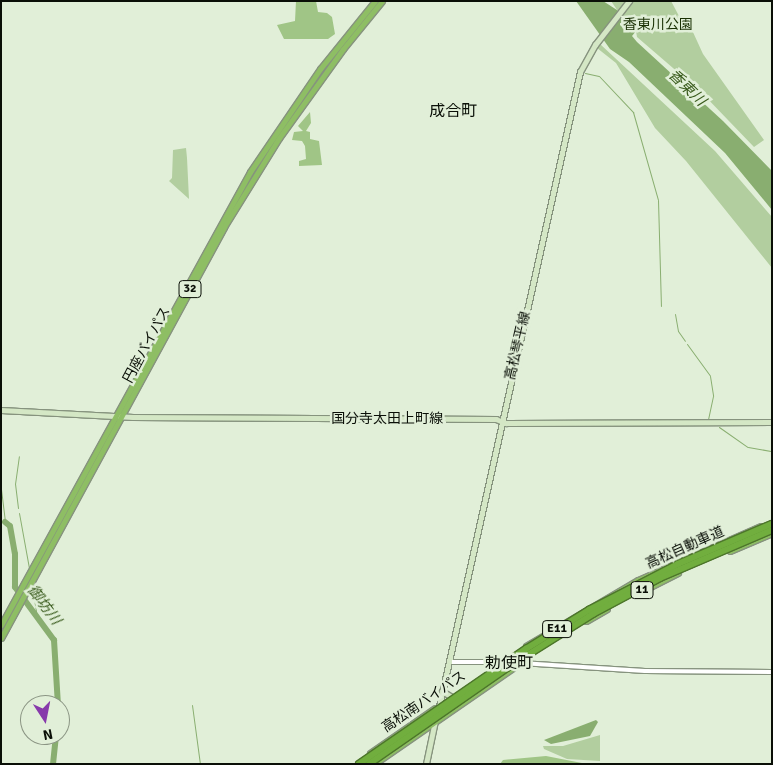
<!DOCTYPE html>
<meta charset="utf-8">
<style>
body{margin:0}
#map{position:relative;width:773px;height:765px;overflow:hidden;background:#e1efd8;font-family:Signika,"Noto Sans JP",sans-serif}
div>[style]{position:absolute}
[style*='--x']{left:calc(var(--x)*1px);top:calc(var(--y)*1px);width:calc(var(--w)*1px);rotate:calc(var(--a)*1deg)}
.green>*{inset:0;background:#b2ce9f}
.forest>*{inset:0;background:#a0c586}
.water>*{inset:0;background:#89ae70}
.stream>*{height:1px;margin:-0.5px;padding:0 0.5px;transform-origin:0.5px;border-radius:0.5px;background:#89ae70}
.river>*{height:6px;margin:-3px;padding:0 3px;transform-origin:3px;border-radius:3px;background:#89ae70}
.roads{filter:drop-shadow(1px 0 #86937e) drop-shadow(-1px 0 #86937e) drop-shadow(0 1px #86937e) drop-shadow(0 -1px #86937e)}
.tertiary>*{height:4px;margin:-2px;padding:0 2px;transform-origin:2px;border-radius:2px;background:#fff}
.secondary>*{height:4.5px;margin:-2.25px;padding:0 2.25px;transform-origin:2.25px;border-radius:2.25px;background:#d4e7c5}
.trunk>*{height:5px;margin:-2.5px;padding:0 2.5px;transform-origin:2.5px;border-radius:2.5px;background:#8ebe64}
.bridges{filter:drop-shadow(1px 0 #4d762b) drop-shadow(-1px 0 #4d762b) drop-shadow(0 1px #4d762b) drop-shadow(0 -1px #4d762b)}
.motorway-bridge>*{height:5.5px;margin:-2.75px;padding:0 2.75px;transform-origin:2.75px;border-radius:2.75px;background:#71ae3e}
span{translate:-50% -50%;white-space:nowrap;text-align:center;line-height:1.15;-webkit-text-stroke:5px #e1efd8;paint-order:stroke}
.shield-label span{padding:1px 4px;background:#e1efd8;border:1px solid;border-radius:4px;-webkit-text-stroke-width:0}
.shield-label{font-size:12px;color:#0a0f07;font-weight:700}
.park-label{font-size:14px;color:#1a3104}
.street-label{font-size:14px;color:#0a0f07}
.water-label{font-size:15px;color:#37591a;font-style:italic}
.quarter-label{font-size:16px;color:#0a0f07}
.frame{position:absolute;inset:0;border:2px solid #0a0f07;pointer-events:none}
.north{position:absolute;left:20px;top:695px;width:50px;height:50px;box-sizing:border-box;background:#e1efd8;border:1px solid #8b9584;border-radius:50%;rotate:169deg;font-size:14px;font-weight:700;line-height:20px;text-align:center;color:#0a0f07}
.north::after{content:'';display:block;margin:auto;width:18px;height:22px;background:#873aab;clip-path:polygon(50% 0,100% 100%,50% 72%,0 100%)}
</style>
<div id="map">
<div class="green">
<div style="clip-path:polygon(611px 1px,671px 1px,687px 31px,692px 30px,703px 54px,764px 140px,754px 147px,702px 93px,637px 37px,636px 31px,628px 26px)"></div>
<div style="clip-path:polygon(600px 44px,715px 151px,772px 217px,772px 268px,686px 161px,655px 128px,616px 63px,597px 48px)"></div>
<div style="clip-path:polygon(186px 148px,187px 158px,189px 199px,169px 181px,172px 178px,173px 150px)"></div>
<div style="clip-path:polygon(600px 735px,600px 761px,567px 759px,544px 749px,543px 746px,563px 746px)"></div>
</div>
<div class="forest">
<div style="clip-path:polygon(296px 1px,316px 1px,318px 12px,327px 13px,332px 17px,335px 34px,328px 39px,284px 39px,277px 25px,295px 21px)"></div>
<div style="clip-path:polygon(310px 112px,311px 123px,306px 131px,310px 132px,310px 139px,319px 141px,322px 165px,299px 166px,299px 161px,306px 159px,305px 146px,302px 141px,292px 140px,294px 132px,303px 131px,298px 126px)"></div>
<div style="clip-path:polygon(546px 756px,587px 764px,500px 764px,503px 760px)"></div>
</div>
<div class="water">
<div style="clip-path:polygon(576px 1px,603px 1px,617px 10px,628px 25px,636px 31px,632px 36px,637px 42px,723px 121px,772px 171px,772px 210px,725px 153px,629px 62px,610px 49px)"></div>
<div style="clip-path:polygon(596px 720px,598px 722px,590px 736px,551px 744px,544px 740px)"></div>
</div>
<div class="stream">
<div style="--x:585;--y:73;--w:14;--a:12"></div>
<div style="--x:599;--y:76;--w:50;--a:46.6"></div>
<div style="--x:633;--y:112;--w:91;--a:74.1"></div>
<div style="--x:658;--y:200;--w:106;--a:88.4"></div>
<div style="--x:675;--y:314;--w:17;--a:80"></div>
<div style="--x:678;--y:331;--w:12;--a:55"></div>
<div style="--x:687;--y:344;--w:39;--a:54"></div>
<div style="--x:710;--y:376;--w:20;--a:81"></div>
<div style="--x:713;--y:396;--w:25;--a:102"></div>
<div style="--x:719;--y:427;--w:35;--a:35"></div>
<div style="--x:748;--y:447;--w:23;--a:10"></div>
<div style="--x:1;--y:489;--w:33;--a:83"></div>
<div style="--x:18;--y:508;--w:24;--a:-97"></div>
<div style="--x:15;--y:484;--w:28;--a:-82"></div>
<div style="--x:19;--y:513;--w:56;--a:79.7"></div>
<div style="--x:32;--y:586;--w:33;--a:81"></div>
<div style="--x:192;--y:705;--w:60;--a:82.3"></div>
</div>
<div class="river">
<div style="--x:5;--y:522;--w:6;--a:39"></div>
<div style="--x:10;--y:526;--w:28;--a:80"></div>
<div style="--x:15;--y:554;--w:33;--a:90"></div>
<div style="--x:15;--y:587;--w:66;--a:53.7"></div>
<div style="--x:54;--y:640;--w:65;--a:86.5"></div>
<div style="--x:53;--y:764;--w:29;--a:-84"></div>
</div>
<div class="roads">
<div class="tertiary">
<div style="--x:449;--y:662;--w:57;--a:0"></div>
<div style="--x:521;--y:663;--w:124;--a:3.7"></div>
<div style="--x:645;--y:671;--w:127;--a:0.5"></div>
</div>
<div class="secondary">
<div style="--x:1;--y:410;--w:132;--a:3"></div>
<div style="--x:133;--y:417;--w:363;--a:0.3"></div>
<div style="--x:496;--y:419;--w:11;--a:22"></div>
<div style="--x:506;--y:423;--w:266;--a:-0.2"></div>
<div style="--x:442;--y:691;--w:12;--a:31"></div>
<div style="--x:438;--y:711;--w:655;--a:-77.47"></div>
<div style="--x:580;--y:72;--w:31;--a:-61"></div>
<div style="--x:595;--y:45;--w:56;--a:-52.3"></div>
<div style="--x:426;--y:764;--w:44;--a:-78.2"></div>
</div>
<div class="trunk">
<div style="--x:730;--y:551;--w:46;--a:-23.2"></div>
<div style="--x:646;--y:589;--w:36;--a:-27"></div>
<div style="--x:586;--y:621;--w:24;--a:-30"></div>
<div style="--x:1;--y:625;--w:517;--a:-61.2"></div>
<div style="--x:250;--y:172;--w:125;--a:-55.8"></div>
<div style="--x:320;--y:69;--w:87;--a:-51"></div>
<div style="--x:1;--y:638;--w:468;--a:-61.5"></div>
<div style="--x:224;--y:227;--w:105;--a:-58.3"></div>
<div style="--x:279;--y:138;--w:110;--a:-54.3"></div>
<div style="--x:343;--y:49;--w:62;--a:-50.9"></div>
<div style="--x:526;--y:646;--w:130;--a:-30.5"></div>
<div style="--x:638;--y:580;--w:134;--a:-23.7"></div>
<div style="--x:370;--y:753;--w:79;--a:-34.7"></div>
<div style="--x:374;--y:764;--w:183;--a:-34.7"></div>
</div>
</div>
<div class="bridges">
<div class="motorway-bridge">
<div style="--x:359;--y:764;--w:203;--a:-34.6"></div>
<div style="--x:526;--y:649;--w:74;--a:-31.8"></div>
<div style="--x:589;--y:610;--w:100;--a:-27.3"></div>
<div style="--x:678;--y:564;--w:102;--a:-23.1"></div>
<div style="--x:369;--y:764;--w:168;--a:-34.8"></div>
<div style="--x:507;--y:668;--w:102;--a:-32.1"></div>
<div style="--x:593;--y:614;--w:76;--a:-28.2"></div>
<div style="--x:660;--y:578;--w:122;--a:-23.2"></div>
</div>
</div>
<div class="shield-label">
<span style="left:190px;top:289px">32</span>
<span style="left:642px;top:590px">11</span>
<span style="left:557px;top:629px">E11</span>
</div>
<div class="park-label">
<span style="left:658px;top:25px">香東川公園</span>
</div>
<div class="street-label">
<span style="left:147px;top:345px;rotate:-62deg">円座バイパス</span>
<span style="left:518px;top:346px;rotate:-77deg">高松琴平線</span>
<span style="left:387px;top:419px">国分寺太田上町線</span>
<span style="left:685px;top:548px;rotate:-24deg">高松自動車道</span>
<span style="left:424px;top:702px;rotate:-34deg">高松南バイパス</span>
</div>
<div class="water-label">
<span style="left:687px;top:88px;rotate:44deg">香東川</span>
<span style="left:44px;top:605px;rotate:53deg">御坊川</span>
</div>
<div class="quarter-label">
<span style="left:453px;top:111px">成合町</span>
<span style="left:509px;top:663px">勅使町</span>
</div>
<div class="frame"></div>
<div class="north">N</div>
</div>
